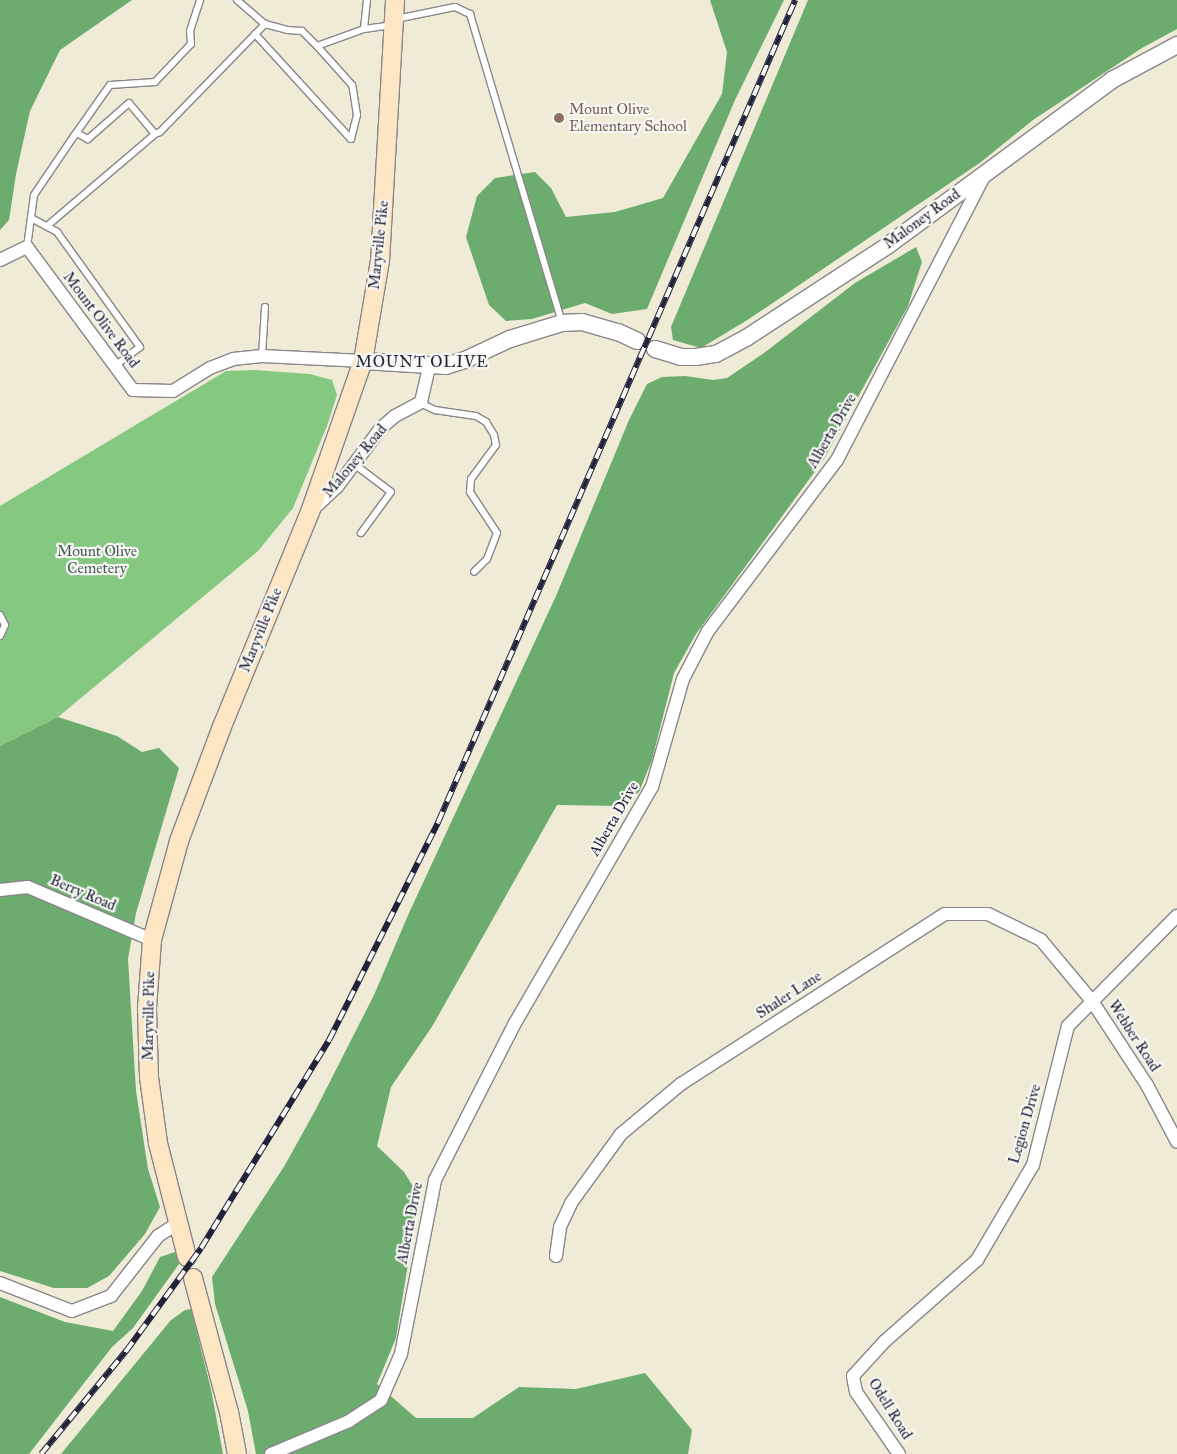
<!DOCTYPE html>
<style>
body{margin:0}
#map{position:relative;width:1177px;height:1454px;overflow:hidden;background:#efebd7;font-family:"IM FELL Great Primer",serif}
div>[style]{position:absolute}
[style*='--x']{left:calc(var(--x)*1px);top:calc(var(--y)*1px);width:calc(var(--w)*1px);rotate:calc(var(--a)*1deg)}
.green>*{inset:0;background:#85c881}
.forest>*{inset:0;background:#6cac6f}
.roads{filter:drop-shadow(1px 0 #888689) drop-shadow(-1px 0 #888689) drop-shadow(0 1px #888689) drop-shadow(0 -1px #888689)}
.service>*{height:6px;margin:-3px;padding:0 3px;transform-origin:3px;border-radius:3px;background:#fff}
.minor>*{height:12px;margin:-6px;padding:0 6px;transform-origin:6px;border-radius:6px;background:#fff}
.tertiary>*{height:16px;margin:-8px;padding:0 8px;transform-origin:8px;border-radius:8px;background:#fff}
.secondary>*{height:18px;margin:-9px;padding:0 9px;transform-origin:9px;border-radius:9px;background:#fce6c4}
.rail>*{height:5.5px;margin-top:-2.75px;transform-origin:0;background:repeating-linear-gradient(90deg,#f6f6f2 0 11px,#22223b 0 22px);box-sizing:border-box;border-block:1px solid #22223b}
.dots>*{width:14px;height:14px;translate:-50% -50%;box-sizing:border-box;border:2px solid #f6f6f2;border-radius:50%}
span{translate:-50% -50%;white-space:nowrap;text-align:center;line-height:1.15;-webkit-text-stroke:4.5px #f6f6f2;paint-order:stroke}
.education-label{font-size:15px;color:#785e54}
.left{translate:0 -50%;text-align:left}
.street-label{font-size:15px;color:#22223b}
.park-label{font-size:15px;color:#455c54}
.neighbourhood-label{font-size:16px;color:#22223b;letter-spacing:1px}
</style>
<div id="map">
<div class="green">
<div style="clip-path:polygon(255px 370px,310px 374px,332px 380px,337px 395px,327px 426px,293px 508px,258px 551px,58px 717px,0 746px,0 506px,226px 371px)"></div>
</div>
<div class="forest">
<div style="clip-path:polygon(0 0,132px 0,60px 50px,30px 111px,16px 174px,9px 220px,0 230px)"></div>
<div style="clip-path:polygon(710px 0,784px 0,735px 100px,647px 309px,612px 314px,585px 303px,532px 319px,506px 321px,489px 305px,466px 237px,477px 196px,495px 178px,535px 172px,551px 188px,566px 217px,615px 212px,663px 198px,722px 94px,727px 52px)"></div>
<div style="clip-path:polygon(808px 0,1177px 0,1177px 29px,1142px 48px,1033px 120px,981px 162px,749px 319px,701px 348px,673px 340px,671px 327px)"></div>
<div style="clip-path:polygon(916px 247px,922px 262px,908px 306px,824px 459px,696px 634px,674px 673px,652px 760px,639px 792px,620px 806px,557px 805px,433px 1025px,391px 1087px,377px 1146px,404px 1172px,419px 1196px,396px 1338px,377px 1384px,416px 1418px,473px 1418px,519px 1387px,576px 1389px,645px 1373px,692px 1430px,688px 1454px,256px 1454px,248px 1411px,215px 1304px,212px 1277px,285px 1165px,316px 1109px,374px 995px,409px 913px,556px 596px,629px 420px,647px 384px,662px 377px,685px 376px,713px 380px,727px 378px,764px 353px,855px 283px)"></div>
<div style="clip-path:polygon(58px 717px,117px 736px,142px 752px,159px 748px,179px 768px,136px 913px,128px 959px,136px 1091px,148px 1169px,160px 1207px,145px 1234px,109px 1276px,87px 1288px,54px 1288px,0 1271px,0 746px)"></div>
<div style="clip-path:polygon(175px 1252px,179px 1264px,133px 1328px,112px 1347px,29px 1454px,0 1454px,0 1297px,65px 1322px,113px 1331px,142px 1291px,160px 1257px)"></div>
<div style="clip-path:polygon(191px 1309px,211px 1389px,223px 1454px,61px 1454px,171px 1320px,185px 1310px)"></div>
</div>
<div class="roads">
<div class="service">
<div style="--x:237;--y:0;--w:37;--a:41"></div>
<div style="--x:265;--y:24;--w:23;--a:15"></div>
<div style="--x:287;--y:30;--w:15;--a:4"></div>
<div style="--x:302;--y:31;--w:21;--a:45"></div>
<div style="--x:317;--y:46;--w:50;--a:-19.9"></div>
<div style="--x:367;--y:0;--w:29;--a:96"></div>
<div style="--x:364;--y:29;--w:28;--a:-8"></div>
<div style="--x:396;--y:19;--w:60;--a:-11.5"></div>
<div style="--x:455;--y:7;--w:17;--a:25"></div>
<div style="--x:470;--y:14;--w:321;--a:73.4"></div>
<div style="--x:255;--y:34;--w:142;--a:47.6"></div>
<div style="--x:351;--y:139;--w:25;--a:-76"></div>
<div style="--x:357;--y:115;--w:30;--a:-99"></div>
<div style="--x:352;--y:85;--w:52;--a:-131.9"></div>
<div style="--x:155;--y:134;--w:5;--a:-22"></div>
<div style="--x:160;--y:132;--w:151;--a:-45.8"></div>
<div style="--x:31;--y:218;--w:30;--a:28"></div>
<div style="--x:57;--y:232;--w:142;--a:54.2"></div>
<div style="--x:140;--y:347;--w:31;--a:143"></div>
<div style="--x:47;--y:226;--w:142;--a:-40.4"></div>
<div style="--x:155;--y:134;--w:40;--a:-130"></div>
<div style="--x:129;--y:103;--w:55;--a:138.7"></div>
<div style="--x:88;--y:139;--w:13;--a:-153"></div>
<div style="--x:27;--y:247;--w:52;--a:-82.3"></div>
<div style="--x:34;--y:195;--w:71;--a:-55.9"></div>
<div style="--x:74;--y:136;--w:62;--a:-54.8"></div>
<div style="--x:110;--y:85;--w:45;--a:-3.8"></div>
<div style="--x:155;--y:82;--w:52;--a:-46.5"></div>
<div style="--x:191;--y:44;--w:13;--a:-94"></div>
<div style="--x:190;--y:31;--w:33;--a:-72"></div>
<div style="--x:262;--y:356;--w:49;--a:-86.5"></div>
<div style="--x:420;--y:403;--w:17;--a:25"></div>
<div style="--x:435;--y:410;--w:41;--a:8.3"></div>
<div style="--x:476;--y:416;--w:12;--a:31"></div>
<div style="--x:486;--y:422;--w:15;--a:58"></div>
<div style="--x:494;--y:435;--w:10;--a:79"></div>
<div style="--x:496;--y:445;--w:42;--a:126.3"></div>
<div style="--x:471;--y:479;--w:13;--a:94"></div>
<div style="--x:470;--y:492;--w:49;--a:56.6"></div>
<div style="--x:497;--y:533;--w:28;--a:111"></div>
<div style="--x:487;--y:559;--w:18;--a:135"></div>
<div style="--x:354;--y:464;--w:46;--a:37.1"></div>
<div style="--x:391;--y:492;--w:51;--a:126.2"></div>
<div style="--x:0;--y:615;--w:11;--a:63"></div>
<div style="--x:5;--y:625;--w:12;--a:114"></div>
</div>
<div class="minor">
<div style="--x:0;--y:260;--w:30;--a:-26"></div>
<div style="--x:27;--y:247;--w:178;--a:53.5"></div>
<div style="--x:133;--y:390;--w:40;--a:1.4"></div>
<div style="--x:173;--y:391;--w:44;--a:-31.9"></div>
<div style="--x:210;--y:368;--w:25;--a:-21"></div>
<div style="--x:233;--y:359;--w:29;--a:-6"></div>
<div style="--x:262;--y:356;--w:101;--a:2.8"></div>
<div style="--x:312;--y:510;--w:34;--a:-43"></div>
<div style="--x:337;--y:487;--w:74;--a:-53.3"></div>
<div style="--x:381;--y:428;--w:18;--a:-41"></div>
<div style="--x:395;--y:416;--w:30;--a:-28"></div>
<div style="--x:421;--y:402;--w:39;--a:-77"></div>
<div style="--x:0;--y:890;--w:28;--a:-6"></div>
<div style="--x:28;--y:887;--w:135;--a:23.1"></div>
<div style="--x:556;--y:1256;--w:29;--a:-82"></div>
<div style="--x:560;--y:1227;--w:26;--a:-65"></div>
<div style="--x:571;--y:1203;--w:85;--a:-54.1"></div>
<div style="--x:621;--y:1134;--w:78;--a:-39.8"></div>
<div style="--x:681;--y:1084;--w:314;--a:-32.8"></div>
<div style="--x:945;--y:914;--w:43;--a:0"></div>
<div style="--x:988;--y:914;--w:59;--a:26.1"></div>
<div style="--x:1041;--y:940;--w:80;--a:50.1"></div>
<div style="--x:1092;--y:1001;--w:100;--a:56.8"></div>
<div style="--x:1147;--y:1085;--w:64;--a:62.2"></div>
<div style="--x:0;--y:1283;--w:77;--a:21.3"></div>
<div style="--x:72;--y:1311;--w:42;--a:-21"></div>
<div style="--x:111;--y:1296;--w:76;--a:-51.9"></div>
<div style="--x:158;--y:1236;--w:24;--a:-33"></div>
<div style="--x:271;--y:1454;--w:85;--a:-22.9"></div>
<div style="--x:349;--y:1421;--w:38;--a:-33"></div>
<div style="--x:381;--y:1400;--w:50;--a:-66.5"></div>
<div style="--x:401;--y:1354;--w:177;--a:-78.9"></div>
<div style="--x:435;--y:1180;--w:176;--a:-63"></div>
<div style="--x:515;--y:1023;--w:273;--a:-59.9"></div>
<div style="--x:652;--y:787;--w:112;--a:-74"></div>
<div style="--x:683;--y:679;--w:54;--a:-62.5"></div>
<div style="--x:708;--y:631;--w:214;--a:-53"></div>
<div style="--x:837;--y:460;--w:321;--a:-62.6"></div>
<div style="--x:899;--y:1454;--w:75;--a:-124.7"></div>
<div style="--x:856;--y:1392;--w:16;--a:-101"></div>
<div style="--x:853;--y:1376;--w:47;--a:-47.6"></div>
<div style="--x:885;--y:1341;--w:123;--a:-41.4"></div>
<div style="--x:977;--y:1260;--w:110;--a:-59.5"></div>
<div style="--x:1033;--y:1165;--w:143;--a:-75.9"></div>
<div style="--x:1068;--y:1026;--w:155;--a:-45.3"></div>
</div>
<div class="tertiary">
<div style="--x:655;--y:349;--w:27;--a:17"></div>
<div style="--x:681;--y:357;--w:15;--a:0"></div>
<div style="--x:696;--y:357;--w:20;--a:-9"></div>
<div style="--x:716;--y:354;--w:34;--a:-28"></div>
<div style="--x:746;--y:338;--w:168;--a:-33.1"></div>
<div style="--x:887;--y:246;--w:280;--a:-36.4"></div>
<div style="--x:1112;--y:80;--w:74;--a:-28.3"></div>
<div style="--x:363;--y:361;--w:83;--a:3.4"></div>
<div style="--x:446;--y:366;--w:20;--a:-18"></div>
<div style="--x:465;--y:360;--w:50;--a:-25"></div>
<div style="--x:510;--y:339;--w:54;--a:-17.1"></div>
<div style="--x:562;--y:323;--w:20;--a:-3"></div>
<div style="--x:582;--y:322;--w:37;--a:16"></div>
<div style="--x:618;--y:332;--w:21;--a:25"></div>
</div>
<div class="secondary">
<div style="--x:187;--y:1257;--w:118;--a:-104.3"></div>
<div style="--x:158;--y:1143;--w:67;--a:-97.8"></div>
<div style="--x:149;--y:1077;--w:69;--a:-91.7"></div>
<div style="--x:147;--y:1008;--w:68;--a:-85.8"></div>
<div style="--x:152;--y:940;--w:103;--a:-74.7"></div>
<div style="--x:179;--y:841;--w:120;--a:-69.4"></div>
<div style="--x:221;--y:729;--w:235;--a:-67.7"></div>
<div style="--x:310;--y:512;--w:160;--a:-70.7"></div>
<div style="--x:363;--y:361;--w:101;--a:-80.4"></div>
<div style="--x:380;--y:261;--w:261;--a:-86.7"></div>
<div style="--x:193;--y:1278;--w:139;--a:75"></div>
<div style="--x:229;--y:1412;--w:43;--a:79.2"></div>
</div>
</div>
<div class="rail">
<div style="--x:41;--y:1454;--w:134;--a:-50.5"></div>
<div style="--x:126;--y:1351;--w:127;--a:-53.9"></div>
<div style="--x:201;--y:1248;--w:244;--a:-58.4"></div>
<div style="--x:329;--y:1040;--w:244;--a:-63.4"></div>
<div style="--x:438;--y:822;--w:896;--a:-66.52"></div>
</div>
<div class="dots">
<div style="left:559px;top:118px;background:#8d6e63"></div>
</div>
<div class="education-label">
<span class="left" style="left:569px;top:118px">Mount Olive<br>Elementary School</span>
</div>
<div class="street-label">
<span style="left:922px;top:219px;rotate:-36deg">Maloney Road</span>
<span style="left:379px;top:245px;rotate:-84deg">Maryville Pike</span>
<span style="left:101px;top:320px;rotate:53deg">Mount Olive Road</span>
<span style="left:832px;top:431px;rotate:-60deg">Alberta Drive</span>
<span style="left:355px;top:461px;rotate:-50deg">Maloney Road</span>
<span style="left:261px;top:630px;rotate:-68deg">Maryville Pike</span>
<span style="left:614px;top:819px;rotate:-60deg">Alberta Drive</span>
<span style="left:83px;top:893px;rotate:23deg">Berry Road</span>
<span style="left:789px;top:995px;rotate:-33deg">Shaler Lane</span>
<span style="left:149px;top:1016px;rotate:-89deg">Maryville Pike</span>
<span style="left:1134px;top:1036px;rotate:57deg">Webber Road</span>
<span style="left:1025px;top:1124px;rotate:-74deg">Legion Drive</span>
<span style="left:410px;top:1223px;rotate:-79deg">Alberta Drive</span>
<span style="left:890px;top:1409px;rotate:58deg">Odell Road</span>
</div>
<div class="park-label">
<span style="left:97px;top:560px">Mount Olive<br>Cemetery</span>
</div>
<div class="neighbourhood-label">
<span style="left:422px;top:362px">MOUNT OLIVE</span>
</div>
</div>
